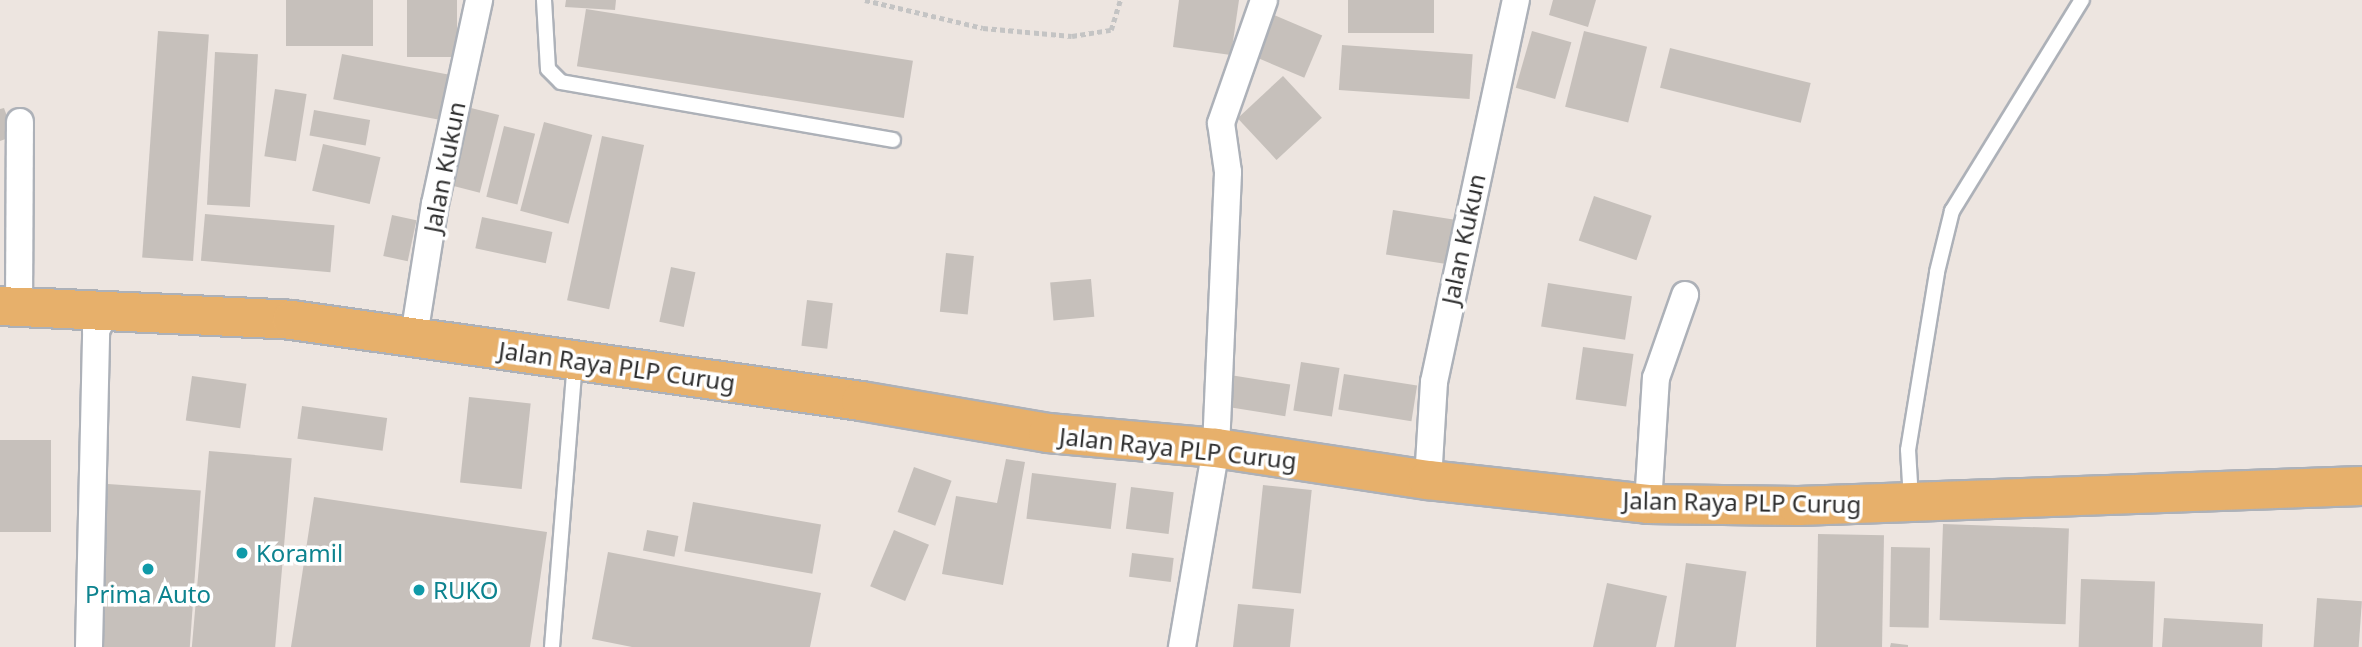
<!DOCTYPE html>
<style>
body{margin:0}
#map{position:relative;width:2362px;height:647px;overflow:hidden;background:#ede5e0;font-family:"Noto Sans",sans-serif}
div>[style]{position:absolute}
[style*='--x']{left:calc(var(--x)*1px);top:calc(var(--y)*1px);width:calc(var(--w)*1px);rotate:calc(var(--a)*1deg)}
.building>*{inset:0;background:#c6c0bb;transform-origin:0 0}
.path>*{height:4.5px;margin-top:-2.25px;transform-origin:0;background:repeating-linear-gradient(90deg,#c4c4c4 0 5px,transparent 0 8.5px)}
.roads{filter:drop-shadow(2px 0 #adb1b8) drop-shadow(-2px 0 #adb1b8) drop-shadow(0 2px #adb1b8) drop-shadow(0 -2px #adb1b8)}
.service>*{height:14px;margin:-7px;padding:0 7px;transform-origin:7px;border-radius:7px;background:#fff}
.minor>*{height:26px;margin:-13px;padding:0 13px;transform-origin:13px;border-radius:13px;background:#fff}
.primary>*{height:38px;margin:-19px;padding:0 19px;transform-origin:19px;border-radius:19px;background:#e7b06b}
.dots>*{width:19px;height:19px;translate:-50% -50%;box-sizing:border-box;border:4px solid #fff;border-radius:50%}
span{translate:-50% -50%;white-space:nowrap;text-align:center;line-height:1.15;-webkit-text-stroke:7px #fff;paint-order:stroke}
.street-label{font-size:24px;color:#2d2d2d}
.culture-label{font-size:24px;color:#0d838f}
.left{translate:0 -50%;text-align:left}
</style>
<div id="map">
<div class="building">
<div style="left:286px;top:0;width:87px;height:46px"></div>
<div style="left:407px;top:0;width:50px;height:57px"></div>
<div style="clip-path:polygon(566px 0,616px 0,615px 10px,565px 7px)"></div>
<div style="clip-path:polygon(1179px 0,1239px 0,1231px 55px,1173px 47px)"></div>
<div style="left:1348px;top:0;width:86px;height:33px"></div>
<div style="clip-path:polygon(1553px 0,1596px 0,1588px 27px,1549px 15px)"></div>
<div style="left:586px;top:9px;width:331px;height:58px;rotate:9deg"></div>
<div style="left:1267px;top:12px;width:60px;height:46px;rotate:23deg"></div>
<div style="left:158px;top:31px;width:51px;height:227px;rotate:4deg"></div>
<div style="left:1532px;top:31px;width:41px;height:59px;rotate:16deg"></div>
<div style="left:1584px;top:31px;width:65px;height:78px;rotate:14deg"></div>
<div style="left:1342px;top:45px;width:131px;height:45px;rotate:4deg"></div>
<div style="left:1670px;top:48px;width:145px;height:41px;rotate:14deg"></div>
<div style="left:215px;top:52px;width:43px;height:153px;rotate:3deg"></div>
<div style="left:342px;top:54px;width:108px;height:46px;rotate:11deg"></div>
<div style="left:1283px;top:76px;width:57px;height:62px;rotate:47deg"></div>
<div style="left:275px;top:89px;width:32px;height:68px;rotate:9deg"></div>
<div style="clip-path:polygon(4px 108px,14px 136px,0 141px,0 109px)"></div>
<div style="left:471px;top:108px;width:29px;height:80px;rotate:14deg"></div>
<div style="left:314px;top:110px;width:57px;height:26px;rotate:10deg"></div>
<div style="left:544px;top:122px;width:50px;height:92px;rotate:15deg"></div>
<div style="left:504px;top:126px;width:32px;height:73px;rotate:14deg"></div>
<div style="left:602px;top:136px;width:43px;height:168px;rotate:12deg"></div>
<div style="left:323px;top:144px;width:59px;height:48px;rotate:13deg"></div>
<div style="left:1594px;top:196px;width:61px;height:47px;rotate:19deg"></div>
<div style="left:1393px;top:210px;width:61px;height:45px;rotate:9deg"></div>
<div style="left:205px;top:214px;width:130px;height:47px;rotate:5deg"></div>
<div style="left:392px;top:215px;width:25px;height:42px;rotate:12deg"></div>
<div style="left:482px;top:217px;width:72px;height:32px;rotate:12deg"></div>
<div style="left:946px;top:253px;width:28px;height:59px;rotate:6deg"></div>
<div style="left:671px;top:267px;width:25px;height:56px;rotate:12deg"></div>
<div style="left:1091px;top:279px;width:38px;height:41px;rotate:85deg"></div>
<div style="left:1548px;top:283px;width:85px;height:44px;rotate:9deg"></div>
<div style="left:807px;top:300px;width:26px;height:46px;rotate:7deg"></div>
<div style="left:1583px;top:347px;width:51px;height:53px;rotate:8deg"></div>
<div style="left:1301px;top:362px;width:39px;height:49px;rotate:9deg"></div>
<div style="left:1344px;top:374px;width:74px;height:36px;rotate:9deg"></div>
<div style="left:1230px;top:375px;width:61px;height:32px;rotate:9deg"></div>
<div style="left:192px;top:376px;width:55px;height:45px;rotate:8deg"></div>
<div style="left:469px;top:397px;width:62px;height:86px;rotate:6deg"></div>
<div style="left:302px;top:406px;width:86px;height:33px;rotate:8deg"></div>
<div style="left:0;top:440px;width:51px;height:92px"></div>
<div style="left:209px;top:451px;width:83px;height:197px;rotate:5deg"></div>
<div style="clip-path:polygon(1006px 459px,1025px 462px,1003px 585px,942px 574px,956px 496px,997px 503px)"></div>
<div style="left:914px;top:467px;width:40px;height:48px;rotate:20deg"></div>
<div style="left:1032px;top:473px;width:85px;height:46px;rotate:7deg"></div>
<div style="left:108px;top:484px;width:93px;height:164px;rotate:4deg"></div>
<div style="left:1263px;top:485px;width:49px;height:104px;rotate:6deg"></div>
<div style="left:1131px;top:487px;width:43px;height:42px;rotate:7deg"></div>
<div style="clip-path:polygon(314px 497px,547px 532px,530px 647px,291px 647px)"></div>
<div style="left:693px;top:502px;width:130px;height:50px;rotate:10deg"></div>
<div style="left:1943px;top:524px;width:126px;height:96px;rotate:2deg"></div>
<div style="left:647px;top:530px;width:32px;height:21px;rotate:11deg"></div>
<div style="left:894px;top:530px;width:38px;height:61px;rotate:23deg"></div>
<div style="left:1818px;top:534px;width:66px;height:113px;rotate:1deg"></div>
<div style="left:1891px;top:547px;width:39px;height:80px;rotate:1deg"></div>
<div style="clip-path:polygon(608px 552px,821px 593px,810px 647px,632px 647px,592px 639px)"></div>
<div style="left:1132px;top:553px;width:42px;height:24px;rotate:7deg"></div>
<div style="left:1686px;top:563px;width:61px;height:85px;rotate:8deg"></div>
<div style="left:2081px;top:579px;width:74px;height:68px;rotate:2deg"></div>
<div style="clip-path:polygon(1607px 583px,1667px 596px,1656px 647px,1593px 647px)"></div>
<div style="left:2317px;top:598px;width:45px;height:49px;rotate:4deg"></div>
<div style="clip-path:polygon(1238px 604px,1294px 609px,1290px 647px,1233px 647px)"></div>
<div style="clip-path:polygon(2164px 618px,2263px 624px,2262px 647px,2162px 647px)"></div>
<div style="clip-path:polygon(1891px 643px,1908px 645px,1908px 647px,1890px 647px)"></div>
</div>
<div class="path">
<div style="--x:865;--y:0;--w:121;--a:13.3"></div>
<div style="--x:983;--y:28;--w:89;--a:5.1"></div>
<div style="--x:1072;--y:36;--w:39;--a:-9"></div>
<div style="--x:1111;--y:30;--w:31;--a:-73"></div>
</div>
<div class="roads">
<div class="service">
<div style="--x:544;--y:0;--w:69;--a:86.7"></div>
<div style="--x:548;--y:69;--w:18;--a:45"></div>
<div style="--x:561;--y:82;--w:337;--a:9.9"></div>
<div style="--x:1911;--y:500;--w:50;--a:-93.4"></div>
<div style="--x:1908;--y:450;--w:180;--a:-80.7"></div>
<div style="--x:1937;--y:272;--w:63;--a:-76.2"></div>
<div style="--x:1952;--y:211;--w:248;--a:-58.4"></div>
<div style="--x:552;--y:647;--w:286;--a:-85.4"></div>
</div>
<div class="minor">
<div style="--x:19;--y:305;--w:183;--a:-89.7"></div>
<div style="--x:414;--y:336;--w:134;--a:-81"></div>
<div style="--x:435;--y:204;--w:209;--a:-77.8"></div>
<div style="--x:1428;--y:480;--w:98;--a:-86.5"></div>
<div style="--x:1434;--y:382;--w:391;--a:-77.9"></div>
<div style="--x:1648;--y:504;--w:126;--a:-86.4"></div>
<div style="--x:1656;--y:378;--w:88;--a:-70.7"></div>
<div style="--x:89;--y:647;--w:317;--a:-88.7"></div>
<div style="--x:96;--y:330;--w:22;--a:-60"></div>
<div style="--x:1182;--y:647;--w:202;--a:-80.3"></div>
<div style="--x:1216;--y:448;--w:276;--a:-87.5"></div>
<div style="--x:1228;--y:172;--w:49;--a:-98.1"></div>
<div style="--x:1221;--y:123;--w:130;--a:-70.7"></div>
</div>
<div class="primary">
<div style="--x:0;--y:306;--w:292;--a:2.7"></div>
<div style="--x:292;--y:320;--w:575;--a:8.1"></div>
<div style="--x:861;--y:401;--w:190;--a:9.7"></div>
<div style="--x:1048;--y:433;--w:169;--a:5.1"></div>
<div style="--x:1216;--y:448;--w:214;--a:8.6"></div>
<div style="--x:1428;--y:480;--w:221;--a:6.2"></div>
<div style="--x:1648;--y:504;--w:150;--a:0.8"></div>
<div style="--x:1798;--y:506;--w:564;--a:-2.03"></div>
</div>
</div>
<div class="dots">
<div style="left:242px;top:553px;background:#0f9aa8"></div>
<div style="left:148px;top:569px;background:#0f9aa8"></div>
<div style="left:419px;top:590px;background:#0f9aa8"></div>
</div>
<div class="street-label">
<span style="left:444px;top:167px;rotate:-79deg">Jalan Kukun</span>
<span style="left:1463px;top:239px;rotate:-78deg">Jalan Kukun</span>
<span style="left:617px;top:366px;rotate:8deg">Jalan Raya PLP Curug</span>
<span style="left:1178px;top:448px;rotate:6deg">Jalan Raya PLP Curug</span>
<span style="left:1742px;top:502px;rotate:1deg">Jalan Raya PLP Curug</span>
</div>
<div class="culture-label">
<span class="left" style="left:256px;top:553px">Koramil</span>
<span class="left" style="left:433px;top:590px">RUKO</span>
<span style="left:148px;top:594px">Prima Auto</span>
</div>
</div>
